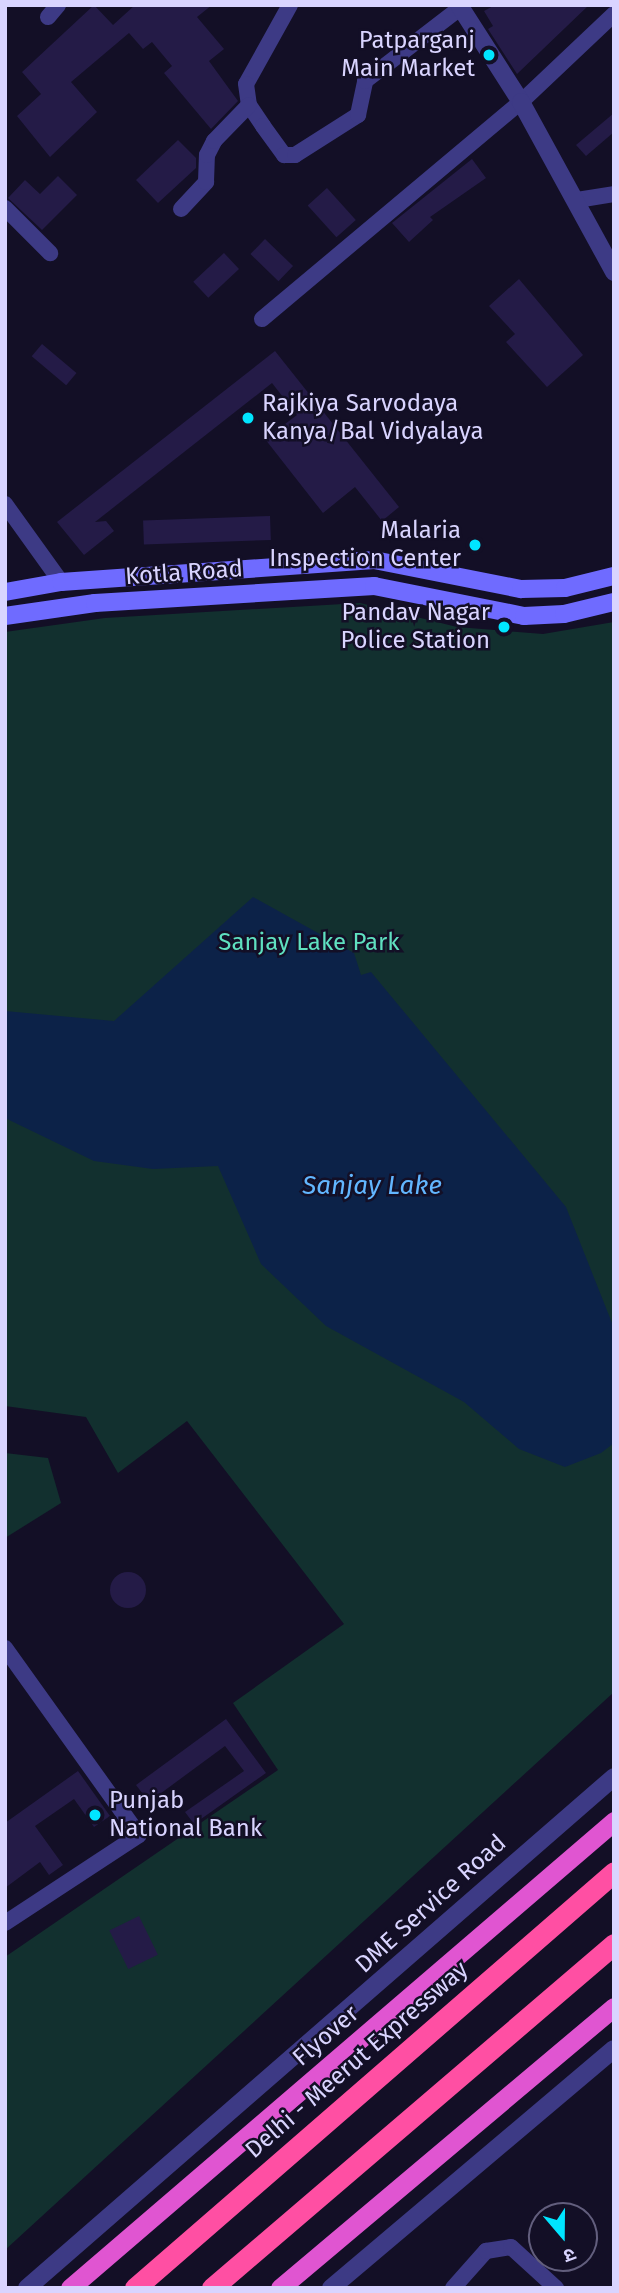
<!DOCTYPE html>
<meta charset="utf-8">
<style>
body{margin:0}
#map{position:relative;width:619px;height:2293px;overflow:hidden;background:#130f26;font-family:"Fira Sans","Noto Sans Devanagari",sans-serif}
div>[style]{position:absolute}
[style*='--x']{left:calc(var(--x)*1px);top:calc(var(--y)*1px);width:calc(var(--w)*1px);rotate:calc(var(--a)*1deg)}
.green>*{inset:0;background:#12302f}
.water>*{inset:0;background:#0c2248}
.building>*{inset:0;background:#241b47;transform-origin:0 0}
.round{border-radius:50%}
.minor>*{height:16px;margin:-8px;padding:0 8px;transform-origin:8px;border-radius:8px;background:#3d3a85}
.tertiary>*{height:18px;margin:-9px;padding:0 9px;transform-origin:9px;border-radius:9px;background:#3d3a85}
.secondary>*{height:18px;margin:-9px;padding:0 9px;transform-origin:9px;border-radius:9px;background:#6f6bff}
.trunk>*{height:19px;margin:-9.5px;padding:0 9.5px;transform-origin:9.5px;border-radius:9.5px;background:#e055d1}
.motorway>*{height:21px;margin:-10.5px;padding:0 10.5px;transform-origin:10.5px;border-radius:10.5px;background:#ff4fa3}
.dots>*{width:19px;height:19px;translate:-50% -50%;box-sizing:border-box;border:4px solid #130f26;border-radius:50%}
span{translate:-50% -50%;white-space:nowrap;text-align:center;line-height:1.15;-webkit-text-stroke:5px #130f26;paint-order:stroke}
.poi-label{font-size:24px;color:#d9d4ff}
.right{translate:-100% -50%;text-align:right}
.left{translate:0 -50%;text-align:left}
.street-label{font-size:24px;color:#d9d4ff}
.park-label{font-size:24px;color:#5fe0c0}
.water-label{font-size:26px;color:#62b6ff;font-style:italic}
.frame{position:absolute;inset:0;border:7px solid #d9d4ff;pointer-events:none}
.north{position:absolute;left:528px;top:2202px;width:70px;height:70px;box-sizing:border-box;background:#130f26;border:2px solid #625e7d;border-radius:50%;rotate:160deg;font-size:19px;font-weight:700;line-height:28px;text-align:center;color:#d9d4ff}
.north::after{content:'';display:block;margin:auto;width:24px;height:32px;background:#00e5ff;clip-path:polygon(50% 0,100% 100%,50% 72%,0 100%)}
</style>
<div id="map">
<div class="green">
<div style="clip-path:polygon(360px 603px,457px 627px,543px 634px,614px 622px,614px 1692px,5px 2250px,5px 1957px,278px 1770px,233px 1703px,344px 1624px,187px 1421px,118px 1473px,86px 1417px,5px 1406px,5px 632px,105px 618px)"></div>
<div style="clip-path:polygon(5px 1453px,48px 1458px,61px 1503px,5px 1538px)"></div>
</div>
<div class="water">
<div style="clip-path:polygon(253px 897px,354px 953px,361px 975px,371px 972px,566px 1207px,614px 1328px,614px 1443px,601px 1453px,565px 1467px,519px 1449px,464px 1402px,326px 1326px,261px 1264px,218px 1166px,153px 1169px,94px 1161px,5px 1118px,5px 1011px,114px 1021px)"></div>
</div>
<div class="building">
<div style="clip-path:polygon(94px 5px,113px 25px,135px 5px,212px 5px,197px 17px,224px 49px,209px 61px,238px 101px,211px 129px,164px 73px,172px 66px,152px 42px,143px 49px,129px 33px,71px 82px,97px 112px,50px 157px,17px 116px,41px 94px,22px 72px)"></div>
<div style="clip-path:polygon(495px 5px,589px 5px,517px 74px,488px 29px,493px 26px,484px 11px)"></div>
<div style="clip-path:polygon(614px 113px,614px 132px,586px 156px,576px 145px)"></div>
<div style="clip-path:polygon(178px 140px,196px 158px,196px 168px,158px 203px,136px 180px)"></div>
<div style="clip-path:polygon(472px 159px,486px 178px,430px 217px,433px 220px,409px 242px,392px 223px)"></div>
<div style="clip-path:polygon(58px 176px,77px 195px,42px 230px,8px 198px,25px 180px,40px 194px)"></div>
<div style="left:327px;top:188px;width:43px;height:26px;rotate:48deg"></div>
<div style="left:265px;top:239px;width:39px;height:21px;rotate:44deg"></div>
<div style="left:224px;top:253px;width:22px;height:42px;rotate:47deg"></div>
<div style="clip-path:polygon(519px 279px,583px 355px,547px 387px,506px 342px,515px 334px,489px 306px)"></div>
<div style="left:42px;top:344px;width:45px;height:16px;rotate:40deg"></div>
<div style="clip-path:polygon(275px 351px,399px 507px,382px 521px,355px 487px,323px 513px,265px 439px,297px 415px,272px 383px,95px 522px,106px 521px,114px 531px,84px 555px,57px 522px)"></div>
<div style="left:270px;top:516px;width:24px;height:127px;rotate:88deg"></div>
<div class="round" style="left:110px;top:1572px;width:36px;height:36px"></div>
<div style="clip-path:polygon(226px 1719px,266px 1773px,194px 1824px,185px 1812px,244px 1771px,225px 1746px,149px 1802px,136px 1785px)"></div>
<div style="clip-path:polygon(78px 1771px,110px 1816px,94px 1827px,74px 1799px,35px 1826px,63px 1865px,49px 1875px,40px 1862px,5px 1888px,5px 1823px)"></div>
<div style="left:139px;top:1916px;width:43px;height:33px;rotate:64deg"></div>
</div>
<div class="minor">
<div style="--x:290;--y:5;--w:90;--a:119.1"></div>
<div style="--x:246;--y:84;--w:21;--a:82"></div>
<div style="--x:249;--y:105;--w:25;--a:56"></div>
<div style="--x:263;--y:126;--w:36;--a:54"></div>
<div style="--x:284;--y:155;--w:11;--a:0"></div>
<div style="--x:295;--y:155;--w:75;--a:-32.4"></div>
<div style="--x:358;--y:115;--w:35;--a:-78"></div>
<div style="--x:365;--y:81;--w:120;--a:-37.5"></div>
<div style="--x:48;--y:17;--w:16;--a:-50"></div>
<div style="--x:577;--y:200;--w:37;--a:-9"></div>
<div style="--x:5;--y:208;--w:64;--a:45"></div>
<div style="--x:181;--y:209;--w:37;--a:-47"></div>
<div style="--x:206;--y:182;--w:27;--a:-88"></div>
<div style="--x:207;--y:155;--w:16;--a:-63"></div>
<div style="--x:214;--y:141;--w:50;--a:-45.8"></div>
<div style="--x:262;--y:319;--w:338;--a:-40"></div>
<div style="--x:521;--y:102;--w:128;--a:-43.4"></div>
<div style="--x:5;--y:504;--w:96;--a:54.3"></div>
<div style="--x:5;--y:1648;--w:230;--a:54.4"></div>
<div style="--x:139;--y:1835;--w:160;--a:146.7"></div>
<div style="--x:453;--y:2288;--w:50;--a:-48.3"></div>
<div style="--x:486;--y:2251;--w:25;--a:-9"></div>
<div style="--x:511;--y:2247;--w:61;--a:42.3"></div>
</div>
<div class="tertiary">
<div style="--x:459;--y:5;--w:115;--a:57.4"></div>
<div style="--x:521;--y:102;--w:194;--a:61.3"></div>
<div style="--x:27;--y:2288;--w:778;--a:-41.04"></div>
<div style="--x:331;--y:2288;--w:370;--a:-40.2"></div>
</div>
<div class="secondary">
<div style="--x:5;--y:592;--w:57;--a:-10.1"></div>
<div style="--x:61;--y:582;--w:314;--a:-4"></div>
<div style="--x:374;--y:560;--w:150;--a:11.2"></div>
<div style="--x:521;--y:589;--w:44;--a:-1.3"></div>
<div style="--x:565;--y:588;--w:50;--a:-13.8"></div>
<div style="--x:5;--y:616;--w:91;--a:-8.2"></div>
<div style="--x:95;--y:603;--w:280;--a:-3.5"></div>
<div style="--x:374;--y:586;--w:153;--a:11.3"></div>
<div style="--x:524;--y:616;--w:40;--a:-2.9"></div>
<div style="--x:564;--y:614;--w:51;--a:-13.5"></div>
</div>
<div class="trunk">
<div style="--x:70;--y:2288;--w:717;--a:-40.64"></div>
<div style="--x:280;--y:2288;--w:436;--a:-40.1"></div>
</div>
<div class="motorway">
<div style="--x:135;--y:2288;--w:634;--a:-40.97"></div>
<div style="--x:212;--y:2288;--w:529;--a:-40.55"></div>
</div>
<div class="dots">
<div style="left:489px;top:55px;background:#00e5ff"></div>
<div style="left:248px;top:418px;background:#00e5ff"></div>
<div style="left:475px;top:545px;background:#00e5ff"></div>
<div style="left:504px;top:627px;background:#00e5ff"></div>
<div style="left:95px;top:1815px;background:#00e5ff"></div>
</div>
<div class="poi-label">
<span class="right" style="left:475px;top:55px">Patparganj<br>Main Market</span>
<span class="left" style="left:262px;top:418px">Rajkiya Sarvodaya<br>Kanya/Bal Vidyalaya</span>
<span class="right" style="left:461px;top:545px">Malaria<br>Inspection Center</span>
<span class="right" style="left:490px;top:627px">Pandav Nagar<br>Police Station</span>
<span class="left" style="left:109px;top:1815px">Punjab<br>National Bank</span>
</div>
<div class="street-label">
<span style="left:184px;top:573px;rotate:-4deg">Kotla Road</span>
<span style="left:431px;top:1904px;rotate:-42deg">DME Service Road</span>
<span style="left:326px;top:2036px;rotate:-41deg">Flyover</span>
<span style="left:357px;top:2060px;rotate:-41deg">Delhi - Meerut Expressway</span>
</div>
<div class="park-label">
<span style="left:309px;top:943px">Sanjay Lake Park</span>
</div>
<div class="water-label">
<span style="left:372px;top:1186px">Sanjay Lake</span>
</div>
<div class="frame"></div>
<div class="north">उ</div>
</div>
